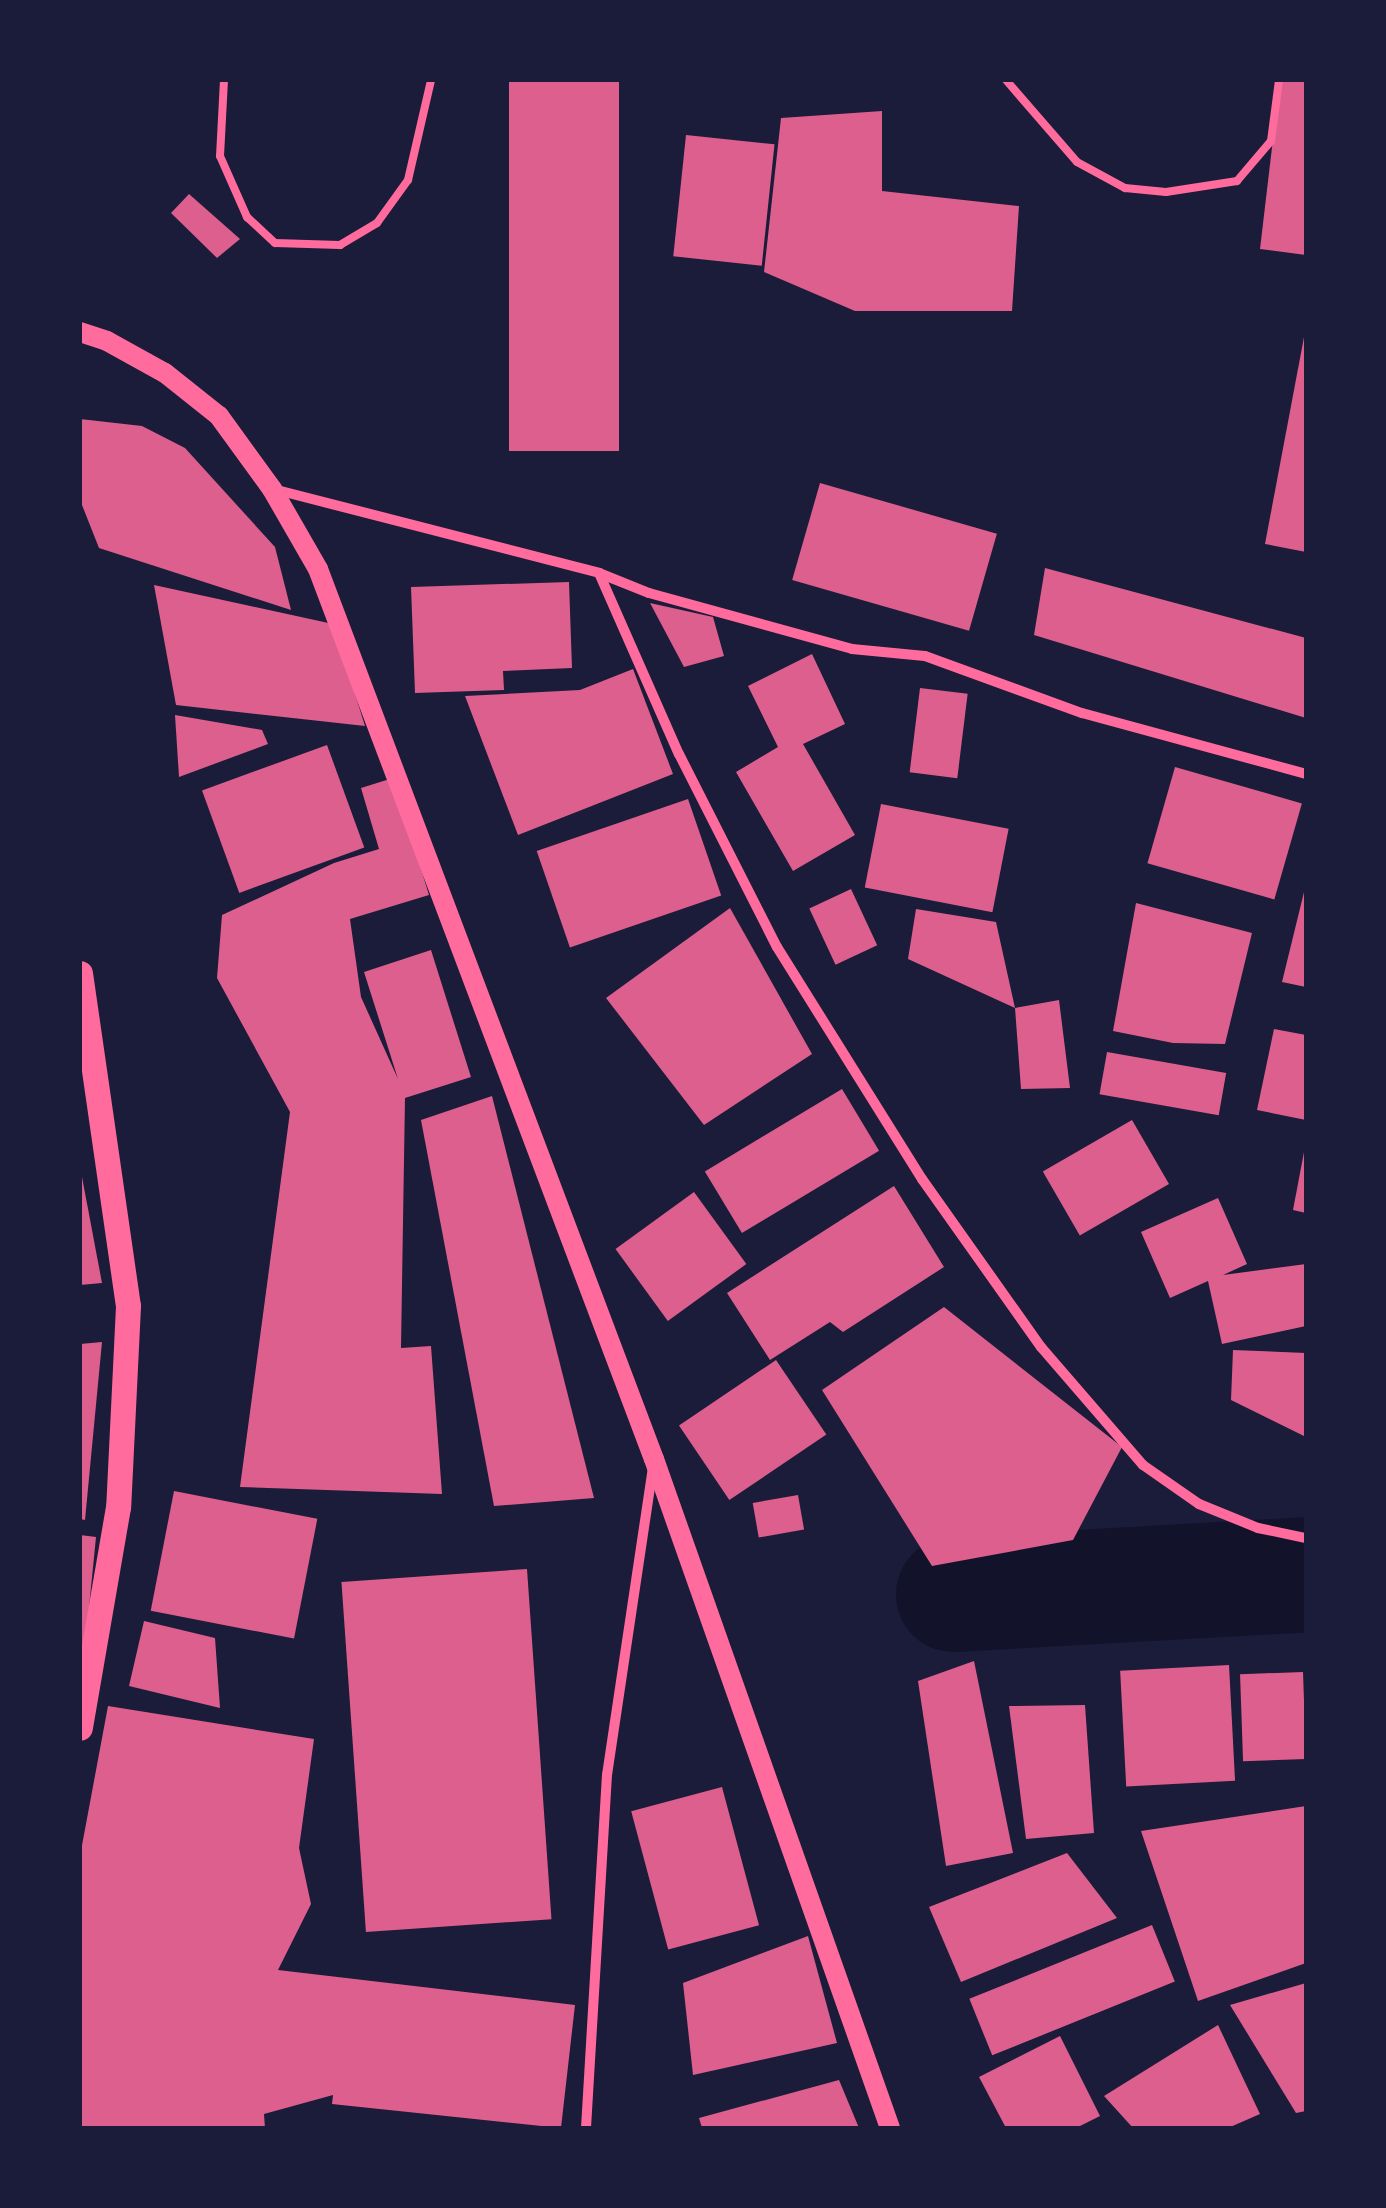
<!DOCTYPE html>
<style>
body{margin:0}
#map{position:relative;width:1386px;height:2208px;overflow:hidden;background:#1b1b3a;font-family:Lato,sans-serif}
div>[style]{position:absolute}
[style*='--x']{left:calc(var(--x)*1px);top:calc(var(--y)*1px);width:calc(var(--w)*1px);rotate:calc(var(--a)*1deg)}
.river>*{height:115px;margin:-57.5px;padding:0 57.5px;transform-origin:57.5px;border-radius:57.5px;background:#12122b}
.building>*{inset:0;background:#dd5f8e;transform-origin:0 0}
.service>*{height:8px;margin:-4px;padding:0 4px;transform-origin:4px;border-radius:4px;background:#ff6b9d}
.minor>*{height:10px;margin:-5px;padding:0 5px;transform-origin:5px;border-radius:5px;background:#ff6b9d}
.secondary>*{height:20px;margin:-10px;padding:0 10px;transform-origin:10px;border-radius:10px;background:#ff6b9d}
.primary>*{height:25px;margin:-12.5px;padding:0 12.5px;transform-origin:12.5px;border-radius:12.5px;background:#ff6b9d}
span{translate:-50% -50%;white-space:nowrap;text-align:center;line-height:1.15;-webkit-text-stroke:10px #1b1b3a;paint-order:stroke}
.frame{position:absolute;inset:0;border:82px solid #1b1b3a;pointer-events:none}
</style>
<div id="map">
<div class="river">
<div style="--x:953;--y:1594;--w:354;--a:-3.2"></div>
</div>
<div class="building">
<div style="left:509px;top:80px;width:110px;height:371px"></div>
<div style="clip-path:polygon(1280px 80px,1306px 80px,1306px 255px,1260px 249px)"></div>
<div style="clip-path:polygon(882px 111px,882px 191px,1019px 206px,1012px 311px,855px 311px,764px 272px,781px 118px)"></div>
<div style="left:686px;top:135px;width:89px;height:122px;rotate:6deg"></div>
<div style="clip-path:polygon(189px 194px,240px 239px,217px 258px,171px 213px)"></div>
<div style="clip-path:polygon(1304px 337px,1306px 337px,1306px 552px,1265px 544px)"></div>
<div style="clip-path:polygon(80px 419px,142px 426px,185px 448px,275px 547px,291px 610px,99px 548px,80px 500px)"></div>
<div style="left:820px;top:483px;width:184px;height:101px;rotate:16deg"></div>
<div style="clip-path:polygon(1045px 568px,1306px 638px,1306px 718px,1034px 635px)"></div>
<div style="clip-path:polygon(569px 582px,572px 668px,503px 671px,504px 690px,415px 693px,411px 587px)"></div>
<div style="clip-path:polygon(154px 585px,333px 624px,365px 726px,176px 705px)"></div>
<div style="clip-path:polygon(650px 603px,713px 617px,724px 656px,684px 667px)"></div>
<div style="clip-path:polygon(812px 654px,845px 724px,803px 744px,855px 835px,793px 871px,736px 772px,778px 747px,748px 686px)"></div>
<div style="clip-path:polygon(633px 669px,673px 774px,518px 835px,465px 696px,580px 690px)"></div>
<div style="left:920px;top:688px;width:48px;height:85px;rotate:7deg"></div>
<div style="clip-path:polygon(175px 715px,262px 730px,268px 744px,179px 777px)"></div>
<div style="left:327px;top:745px;width:109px;height:133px;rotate:70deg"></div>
<div style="left:1175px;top:767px;width:132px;height:100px;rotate:16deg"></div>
<div style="clip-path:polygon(393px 778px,429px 895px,350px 919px,361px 997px,398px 1079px,364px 972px,431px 950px,471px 1077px,405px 1098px,401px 1348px,431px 1346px,442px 1494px,240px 1487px,290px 1112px,217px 978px,222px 915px,334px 863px,379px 849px,361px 788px)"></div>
<div style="left:688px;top:799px;width:102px;height:160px;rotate:71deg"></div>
<div style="left:881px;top:804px;width:130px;height:85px;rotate:11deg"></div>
<div style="clip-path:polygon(1305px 888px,1306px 888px,1306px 987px,1282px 982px)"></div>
<div style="left:851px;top:889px;width:62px;height:46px;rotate:65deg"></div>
<div style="clip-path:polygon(1136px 903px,1252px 933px,1225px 1044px,1173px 1043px,1113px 1031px)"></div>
<div style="clip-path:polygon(730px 908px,812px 1054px,704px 1125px,606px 998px)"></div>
<div style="clip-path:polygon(916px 909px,996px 922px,1015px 1008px,1059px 1000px,1070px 1088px,1021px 1089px,1015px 1008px,908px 959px)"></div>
<div style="clip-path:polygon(1274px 1029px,1306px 1035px,1306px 1120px,1257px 1110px)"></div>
<div style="left:1107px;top:1052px;width:121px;height:43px;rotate:10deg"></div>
<div style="left:842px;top:1089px;width:72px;height:160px;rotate:59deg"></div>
<div style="clip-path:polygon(492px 1096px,594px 1498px,494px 1506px,421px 1120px)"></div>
<div style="left:1132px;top:1120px;width:74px;height:103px;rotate:60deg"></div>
<div style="clip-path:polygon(1304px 1152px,1306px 1152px,1306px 1213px,1293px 1210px)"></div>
<div style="clip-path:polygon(80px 1177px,82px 1177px,102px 1283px,80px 1285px)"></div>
<div style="clip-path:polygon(894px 1186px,944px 1267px,843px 1332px,830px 1322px,770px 1360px,727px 1293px)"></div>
<div style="left:694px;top:1192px;width:89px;height:97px;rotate:54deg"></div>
<div style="clip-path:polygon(1218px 1198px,1247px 1264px,1223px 1275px,1306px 1264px,1306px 1326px,1222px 1344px,1208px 1281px,1170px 1298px,1141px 1232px)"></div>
<div style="clip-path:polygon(944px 1307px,1122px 1447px,1073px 1540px,932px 1566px,822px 1390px)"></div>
<div style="clip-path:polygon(102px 1342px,85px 1520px,80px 1519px,80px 1344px)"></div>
<div style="clip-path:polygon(1233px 1350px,1306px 1353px,1306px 1437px,1231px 1400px)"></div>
<div style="left:776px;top:1360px;width:90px;height:117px;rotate:56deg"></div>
<div style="left:174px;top:1491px;width:146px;height:122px;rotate:11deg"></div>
<div style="left:798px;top:1495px;width:35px;height:46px;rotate:80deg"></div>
<div style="clip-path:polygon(80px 1535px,96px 1537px,85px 1648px,80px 1648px)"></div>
<div style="left:527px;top:1569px;width:351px;height:186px;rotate:86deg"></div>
<div style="clip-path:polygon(144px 1621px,215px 1638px,220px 1708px,129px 1686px)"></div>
<div style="clip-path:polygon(974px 1661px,1013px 1853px,946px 1866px,918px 1681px)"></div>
<div style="left:1229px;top:1665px;width:116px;height:109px;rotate:87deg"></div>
<div style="left:1303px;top:1672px;width:87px;height:63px;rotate:88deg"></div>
<div style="clip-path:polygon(1085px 1705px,1094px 1833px,1026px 1839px,1009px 1706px)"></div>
<div style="clip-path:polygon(108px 1706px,314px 1739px,299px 1848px,311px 1904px,278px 1970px,575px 2005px,561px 2128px,332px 2104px,333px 2095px,264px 2114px,265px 2128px,80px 2128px,80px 1856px)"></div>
<div style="left:722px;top:1787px;width:143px;height:94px;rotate:75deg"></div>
<div style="clip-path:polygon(1306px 1806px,1306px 1963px,1198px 2001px,1141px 1831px)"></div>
<div style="clip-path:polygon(1067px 1853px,1117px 1918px,961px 1982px,929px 1907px)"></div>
<div style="left:1152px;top:1925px;width:61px;height:197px;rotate:68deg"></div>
<div style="clip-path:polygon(808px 1936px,837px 2043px,693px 2075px,683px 1983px)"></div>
<div style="clip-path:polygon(1306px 1983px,1306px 2111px,1296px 2113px,1230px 2005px)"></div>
<div style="clip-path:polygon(1218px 2025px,1260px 2114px,1228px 2128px,1133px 2128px,1104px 2096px)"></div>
<div style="clip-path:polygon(1060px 2036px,1100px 2116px,1076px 2128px,1006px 2128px,979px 2077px)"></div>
<div style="clip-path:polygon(839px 2080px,859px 2128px,702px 2128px,699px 2118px)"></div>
</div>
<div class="service">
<div style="--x:224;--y:80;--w:76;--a:93"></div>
<div style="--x:220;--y:156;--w:67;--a:66.1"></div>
<div style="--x:247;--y:217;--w:38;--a:43"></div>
<div style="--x:275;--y:243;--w:65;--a:1.8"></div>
<div style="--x:340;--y:245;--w:43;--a:-30.7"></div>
<div style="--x:377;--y:223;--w:53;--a:-54.2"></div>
<div style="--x:408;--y:180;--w:103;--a:-77"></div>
<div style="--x:1006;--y:80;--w:108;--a:49.1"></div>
<div style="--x:1077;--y:162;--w:55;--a:28.4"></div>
<div style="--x:1125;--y:188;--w:41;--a:5.6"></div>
<div style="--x:1166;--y:192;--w:72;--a:-8.8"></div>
<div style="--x:1237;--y:181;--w:52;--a:-49.6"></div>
<div style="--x:1271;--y:141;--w:62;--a:-82.5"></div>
</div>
<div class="minor">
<div style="--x:273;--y:489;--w:337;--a:14.4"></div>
<div style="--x:599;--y:573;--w:54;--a:21.8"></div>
<div style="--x:649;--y:593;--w:211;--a:15.4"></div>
<div style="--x:852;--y:649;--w:73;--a:5.5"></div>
<div style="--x:925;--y:656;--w:167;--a:20"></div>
<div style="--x:1082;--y:713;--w:232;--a:15.2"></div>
<div style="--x:599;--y:573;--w:198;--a:66.2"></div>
<div style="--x:679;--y:754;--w:216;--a:63.1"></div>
<div style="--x:777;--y:947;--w:274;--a:58"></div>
<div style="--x:922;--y:1179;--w:206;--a:54.7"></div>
<div style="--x:1041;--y:1347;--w:156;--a:49.2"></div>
<div style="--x:1143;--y:1465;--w:68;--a:34.9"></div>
<div style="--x:1199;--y:1504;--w:64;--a:22.1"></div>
<div style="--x:1258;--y:1528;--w:49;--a:11.8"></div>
<div style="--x:586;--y:2128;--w:354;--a:-86.6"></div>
<div style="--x:607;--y:1775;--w:310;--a:-81.5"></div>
</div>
<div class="secondary">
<div style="--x:80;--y:332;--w:28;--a:18"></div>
<div style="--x:107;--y:341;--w:66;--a:28.9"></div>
<div style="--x:165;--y:373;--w:69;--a:38.5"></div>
<div style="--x:219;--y:416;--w:90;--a:54"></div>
<div style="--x:272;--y:489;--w:92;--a:60.1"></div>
<div style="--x:318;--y:569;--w:951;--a:69.32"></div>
<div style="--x:654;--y:1459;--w:709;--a:70.57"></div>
</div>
<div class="primary">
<div style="--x:80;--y:973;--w:336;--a:81.8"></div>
<div style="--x:128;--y:1306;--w:201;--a:92.8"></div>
<div style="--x:118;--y:1507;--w:224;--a:99.8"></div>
</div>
<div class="frame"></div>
</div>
